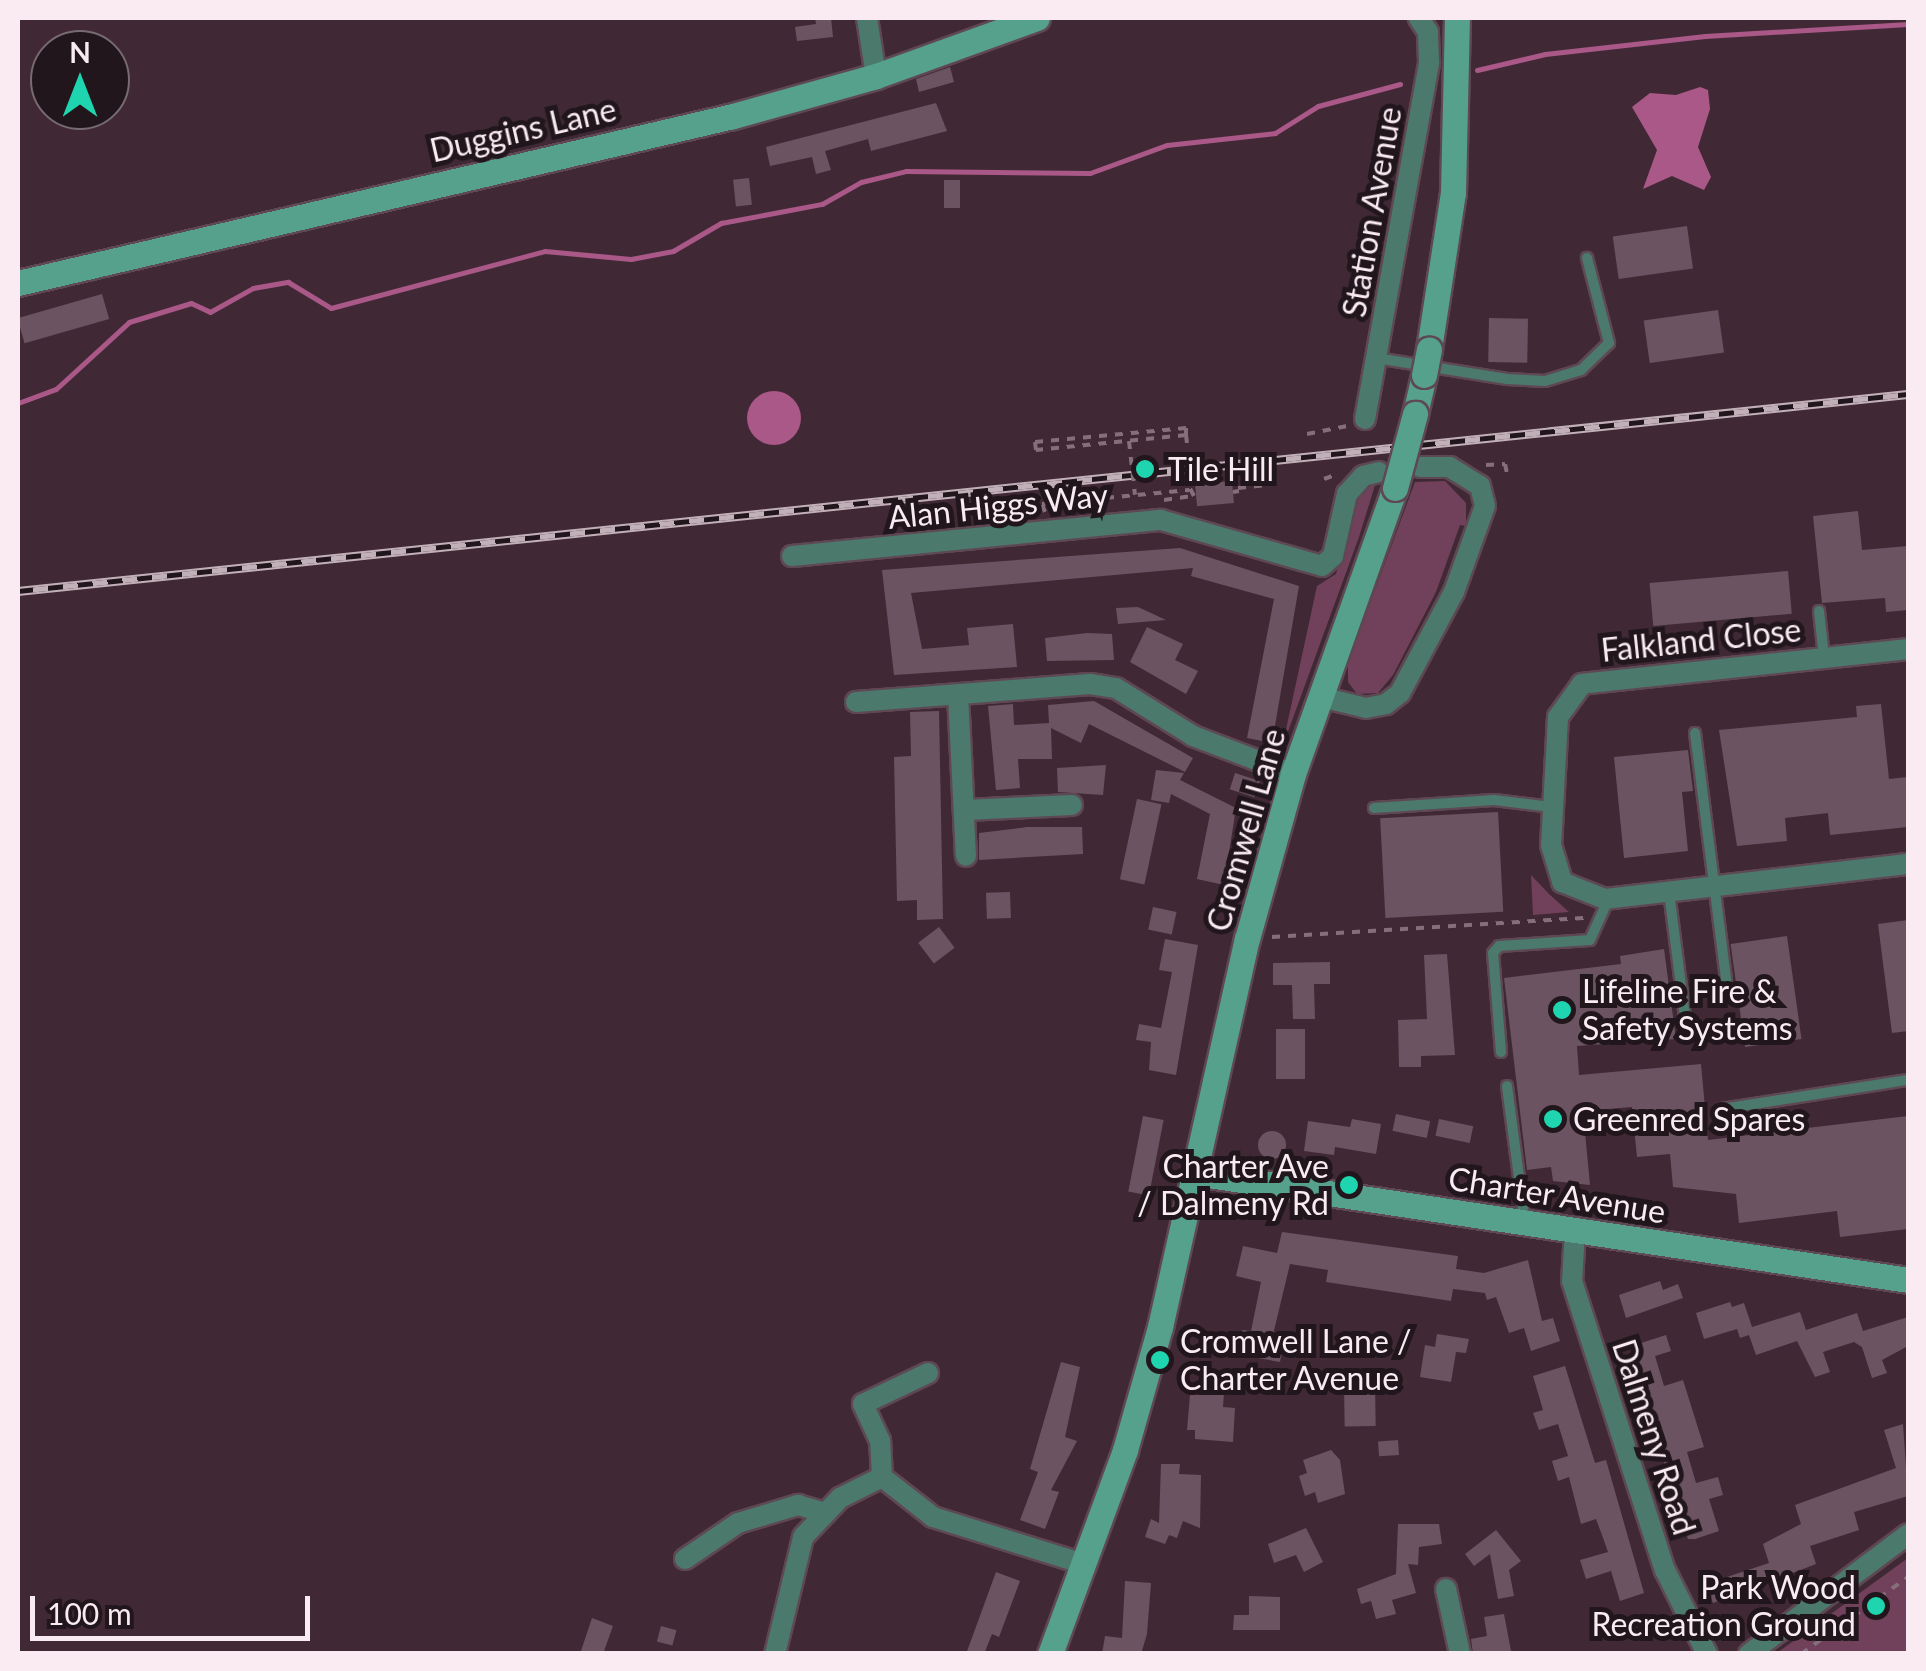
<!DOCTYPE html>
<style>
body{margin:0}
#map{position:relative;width:1926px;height:1671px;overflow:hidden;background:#402935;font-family:Lato,sans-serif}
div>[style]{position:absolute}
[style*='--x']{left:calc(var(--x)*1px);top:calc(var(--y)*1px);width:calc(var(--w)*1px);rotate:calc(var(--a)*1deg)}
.green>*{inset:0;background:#71415c}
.water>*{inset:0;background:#a95887}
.round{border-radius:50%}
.stream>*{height:5px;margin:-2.5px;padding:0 2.5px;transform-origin:2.5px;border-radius:2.5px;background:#a95887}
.building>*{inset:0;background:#6c5361;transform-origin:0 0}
.path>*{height:4px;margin-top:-2px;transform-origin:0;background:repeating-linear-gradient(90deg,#846f7a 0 8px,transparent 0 16px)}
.roads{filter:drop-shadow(2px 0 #5e4853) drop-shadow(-2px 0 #5e4853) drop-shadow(0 2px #5e4853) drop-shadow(0 -2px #5e4853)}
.lane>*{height:10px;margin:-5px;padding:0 5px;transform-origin:5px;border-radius:5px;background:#4b796c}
.street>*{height:20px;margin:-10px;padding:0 10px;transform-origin:10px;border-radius:10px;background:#4b796c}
.secondary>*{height:25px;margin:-12.5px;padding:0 12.5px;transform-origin:12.5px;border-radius:12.5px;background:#55a18c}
.rail>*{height:9px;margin-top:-4.5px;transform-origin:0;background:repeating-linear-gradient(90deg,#20161b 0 15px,#c2b0b9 0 30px);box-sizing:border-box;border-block:2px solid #c2b0b9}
.path-bridge>*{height:4px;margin-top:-2px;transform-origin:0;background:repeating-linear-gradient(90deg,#846f7a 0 8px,transparent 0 16px)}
.bridges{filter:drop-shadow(2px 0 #5e4853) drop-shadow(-2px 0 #5e4853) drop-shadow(0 2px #5e4853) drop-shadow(0 -2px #5e4853)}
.secondary-bridge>*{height:25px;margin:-12.5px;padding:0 12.5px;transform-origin:12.5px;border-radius:12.5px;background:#55a18c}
.dots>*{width:28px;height:28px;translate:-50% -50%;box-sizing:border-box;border:5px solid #20161b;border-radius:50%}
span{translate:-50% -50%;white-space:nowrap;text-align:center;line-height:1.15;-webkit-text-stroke:10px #20161b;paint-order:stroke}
.street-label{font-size:32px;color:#faeaf2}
.poi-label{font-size:32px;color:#faeaf2}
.left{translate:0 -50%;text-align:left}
.right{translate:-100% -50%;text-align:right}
.frame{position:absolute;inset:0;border:20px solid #faeaf2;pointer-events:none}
.north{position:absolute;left:30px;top:30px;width:100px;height:100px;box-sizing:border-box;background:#20161b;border:2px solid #776b71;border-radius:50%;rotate:0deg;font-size:28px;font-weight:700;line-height:40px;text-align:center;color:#faeaf2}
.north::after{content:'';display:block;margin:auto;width:35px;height:45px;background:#1fd5b0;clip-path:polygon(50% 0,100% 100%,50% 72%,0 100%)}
.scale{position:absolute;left:30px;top:1596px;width:280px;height:45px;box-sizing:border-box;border:5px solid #faeaf2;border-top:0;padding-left:12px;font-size:30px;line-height:35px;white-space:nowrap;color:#faeaf2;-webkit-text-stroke:8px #20161b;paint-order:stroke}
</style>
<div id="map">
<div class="green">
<div style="clip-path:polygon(1445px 481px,1466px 503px,1466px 526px,1460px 525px,1436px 592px,1393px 675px,1378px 693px,1357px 694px,1348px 682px,1348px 663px,1415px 482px)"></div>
<div style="clip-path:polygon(1376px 482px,1359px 537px,1282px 748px,1317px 586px,1336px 574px,1357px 498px)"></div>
<div style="clip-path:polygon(1531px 875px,1549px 894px,1569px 912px,1533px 915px)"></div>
<div style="clip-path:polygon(1908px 1558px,1908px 1653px,1777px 1653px)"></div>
</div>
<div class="water">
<div style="clip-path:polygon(1700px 87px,1708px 90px,1710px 109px,1698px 147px,1711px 177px,1704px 190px,1672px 176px,1643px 189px,1657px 150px,1632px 107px,1650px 93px,1676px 95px)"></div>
<div class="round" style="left:747px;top:391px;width:54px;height:54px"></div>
</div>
<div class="stream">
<div style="--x:1477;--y:70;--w:70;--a:-13.2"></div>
<div style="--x:1545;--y:54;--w:161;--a:-6.4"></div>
<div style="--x:1705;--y:36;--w:203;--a:-3.4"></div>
<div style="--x:18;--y:403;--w:40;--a:-20.2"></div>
<div style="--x:56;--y:389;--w:99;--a:-42.5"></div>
<div style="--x:129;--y:322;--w:65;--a:-17"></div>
<div style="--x:191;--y:303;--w:21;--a:25"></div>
<div style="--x:210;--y:312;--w:49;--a:-29.2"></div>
<div style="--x:253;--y:288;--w:36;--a:-10"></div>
<div style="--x:288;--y:282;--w:50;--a:31.2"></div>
<div style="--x:331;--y:308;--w:221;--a:-14.9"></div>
<div style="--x:545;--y:251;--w:86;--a:5.3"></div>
<div style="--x:631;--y:259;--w:43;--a:-10.8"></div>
<div style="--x:673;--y:251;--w:56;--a:-30.3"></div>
<div style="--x:721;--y:223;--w:103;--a:-10.7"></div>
<div style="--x:822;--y:204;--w:45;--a:-29.4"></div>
<div style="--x:861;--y:182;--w:46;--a:-13.7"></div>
<div style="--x:906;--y:171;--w:184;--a:0.6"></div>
<div style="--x:1090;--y:173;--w:82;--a:-20"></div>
<div style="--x:1167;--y:145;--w:109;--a:-6.3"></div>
<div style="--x:1275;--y:133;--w:51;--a:-32.1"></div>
<div style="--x:1318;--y:106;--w:85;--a:-15"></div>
</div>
<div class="building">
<div style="clip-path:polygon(815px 18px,831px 18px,833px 37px,797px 41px,795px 27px,816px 24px)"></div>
<div style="clip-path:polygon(950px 67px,954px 82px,919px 92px,916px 79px)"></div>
<div style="clip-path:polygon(936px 103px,947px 131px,871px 151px,868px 139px,825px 151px,831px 170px,816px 174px,812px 157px,770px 166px,766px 147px)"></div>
<div style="left:749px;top:178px;width:27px;height:16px;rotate:84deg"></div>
<div style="left:944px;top:180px;width:16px;height:28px"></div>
<div style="left:1687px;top:226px;width:43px;height:75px;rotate:82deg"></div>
<div style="left:102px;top:294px;width:26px;height:88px;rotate:74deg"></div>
<div style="left:1718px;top:310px;width:43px;height:75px;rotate:82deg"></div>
<div style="left:1489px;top:318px;width:39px;height:44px;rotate:1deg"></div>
<div style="left:1232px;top:481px;width:22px;height:37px;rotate:85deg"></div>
<div style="clip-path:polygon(1858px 511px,1862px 550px,1908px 546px,1908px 610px,1886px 612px,1885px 598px,1822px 603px,1813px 516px)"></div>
<div style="clip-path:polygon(1180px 548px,1299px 586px,1272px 743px,1247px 738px,1274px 599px,1191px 576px,1193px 568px,911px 593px,922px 649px,969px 645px,967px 628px,1013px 624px,1017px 667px,894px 675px,882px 570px)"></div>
<div style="left:1788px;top:571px;width:43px;height:139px;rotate:85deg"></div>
<div style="clip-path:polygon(1138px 607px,1166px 620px,1118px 624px,1116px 608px)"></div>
<div style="clip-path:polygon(1147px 627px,1183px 644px,1175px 660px,1198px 671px,1186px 694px,1130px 662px)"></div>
<div style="clip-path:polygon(1087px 633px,1112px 634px,1114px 660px,1047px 661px,1045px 638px)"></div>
<div style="clip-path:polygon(1094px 701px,1193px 758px,1185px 772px,1089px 724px,1081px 743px,1051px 728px,1052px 759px,1018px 759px,1020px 788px,996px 790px,988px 706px,1013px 704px,1014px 725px,1049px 723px,1048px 705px)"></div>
<div style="clip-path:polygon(1881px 704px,1889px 779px,1908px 777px,1908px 827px,1830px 835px,1828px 813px,1785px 818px,1787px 841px,1737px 846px,1719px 730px,1857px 717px,1856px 706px)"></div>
<div style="clip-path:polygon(939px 711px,943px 919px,917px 920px,917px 900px,897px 901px,894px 757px,911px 756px,910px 712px)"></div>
<div style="clip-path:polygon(1688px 750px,1693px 791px,1682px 792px,1688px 851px,1624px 858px,1614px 757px)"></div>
<div style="clip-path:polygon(1106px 765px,1103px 795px,1058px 792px,1057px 768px)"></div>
<div style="clip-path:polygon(1156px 770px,1184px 773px,1180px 780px,1236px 808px,1224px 885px,1197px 879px,1210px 814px,1171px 794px,1169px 803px,1151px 800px)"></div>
<div style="left:1235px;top:773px;width:26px;height:17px;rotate:18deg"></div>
<div style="left:1137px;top:799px;width:25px;height:82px;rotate:12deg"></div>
<div style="left:1498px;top:812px;width:100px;height:118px;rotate:87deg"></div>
<div style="clip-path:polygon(1027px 827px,1082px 827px,1083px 854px,979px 860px,979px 833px)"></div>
<div style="left:1010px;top:892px;width:26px;height:24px;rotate:88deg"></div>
<div style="left:1153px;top:907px;width:24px;height:23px;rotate:12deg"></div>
<div style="clip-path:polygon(1908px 920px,1908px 1031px,1892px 1033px,1878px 924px)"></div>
<div style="left:939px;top:927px;width:26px;height:26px;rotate:53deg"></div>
<div style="left:1787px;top:936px;width:104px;height:57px;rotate:82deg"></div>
<div style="clip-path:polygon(1165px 939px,1198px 945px,1176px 1075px,1149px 1070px,1151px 1042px,1136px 1040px,1139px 1024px,1161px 1028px,1172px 972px,1159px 970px)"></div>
<div style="clip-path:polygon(1664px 949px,1676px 1039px,1577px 1046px,1579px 1075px,1701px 1064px,1708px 1140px,1908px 1116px,1908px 1229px,1840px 1237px,1837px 1211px,1739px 1223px,1736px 1194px,1673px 1187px,1670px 1154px,1637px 1157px,1632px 1107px,1583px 1111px,1590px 1185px,1553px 1181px,1551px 1167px,1527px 1170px,1504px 978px,1621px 964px,1620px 956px)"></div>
<div style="clip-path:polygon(1447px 954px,1455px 1055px,1421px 1056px,1421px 1067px,1399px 1067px,1398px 1020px,1427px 1019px,1424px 955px)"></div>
<div style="clip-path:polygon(1330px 962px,1330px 984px,1314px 984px,1315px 1019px,1293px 1019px,1292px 985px,1273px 985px,1273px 963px)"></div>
<div style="left:1276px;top:1029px;width:29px;height:50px"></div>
<div style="left:1396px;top:1114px;width:35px;height:17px;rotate:12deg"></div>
<div style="left:1143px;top:1116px;width:21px;height:77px;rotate:11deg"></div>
<div style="clip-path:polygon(1352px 1119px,1381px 1124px,1376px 1154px,1335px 1147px,1334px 1155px,1304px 1151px,1308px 1121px,1350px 1127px)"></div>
<div style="left:1439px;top:1119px;width:35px;height:17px;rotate:12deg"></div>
<div class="round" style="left:1258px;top:1131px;width:28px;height:28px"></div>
<div style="clip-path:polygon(1282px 1232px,1458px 1256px,1456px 1269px,1484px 1273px,1528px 1260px,1542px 1321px,1553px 1318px,1560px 1341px,1531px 1351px,1524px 1328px,1509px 1333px,1496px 1297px,1487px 1300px,1485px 1293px,1453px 1289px,1451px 1301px,1425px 1297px,1326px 1282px,1328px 1270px,1290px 1264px,1271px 1343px,1283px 1345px,1280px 1362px,1237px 1354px,1242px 1330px,1251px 1331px,1261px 1282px,1236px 1276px,1243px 1246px,1277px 1253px)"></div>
<div style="clip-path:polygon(1660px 1281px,1663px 1290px,1678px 1284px,1683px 1298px,1626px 1318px,1619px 1295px)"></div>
<div style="clip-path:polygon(1730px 1302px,1732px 1307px,1744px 1303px,1752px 1327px,1800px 1312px,1806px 1330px,1857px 1313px,1863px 1331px,1908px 1317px,1908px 1346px,1882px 1360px,1887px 1373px,1872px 1378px,1862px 1347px,1854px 1342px,1823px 1352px,1830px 1372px,1815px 1377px,1797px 1341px,1756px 1355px,1749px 1335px,1740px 1338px,1737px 1329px,1704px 1339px,1696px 1313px)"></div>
<div style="clip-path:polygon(1437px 1334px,1469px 1339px,1466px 1353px,1456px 1352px,1451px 1382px,1420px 1377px,1425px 1345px,1435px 1347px)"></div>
<div style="clip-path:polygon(1666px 1335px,1671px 1351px,1655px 1356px,1664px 1386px,1683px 1380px,1704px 1447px,1687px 1452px,1696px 1483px,1718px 1477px,1723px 1495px,1709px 1499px,1719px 1531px,1695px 1539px,1688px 1539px,1632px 1361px,1639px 1359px,1635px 1345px)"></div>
<div style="clip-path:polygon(1061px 1362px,1080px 1367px,1065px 1437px,1077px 1441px,1051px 1490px,1059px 1492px,1045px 1529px,1020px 1520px,1038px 1472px,1030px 1469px)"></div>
<div style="clip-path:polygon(1565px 1366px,1595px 1463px,1606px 1460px,1644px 1593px,1620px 1601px,1611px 1571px,1586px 1579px,1580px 1560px,1608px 1552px,1602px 1535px,1596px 1519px,1581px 1524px,1569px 1477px,1558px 1481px,1552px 1461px,1568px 1456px,1558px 1424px,1539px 1430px,1533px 1413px,1543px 1410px,1533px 1376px)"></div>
<div style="clip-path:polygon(1206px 1376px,1225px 1378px,1223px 1407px,1235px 1408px,1233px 1442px,1195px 1439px,1195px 1430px,1187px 1430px,1190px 1395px,1205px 1395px)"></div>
<div style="left:1375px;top:1386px;width:40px;height:31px;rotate:89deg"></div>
<div style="clip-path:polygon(1903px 1424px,1908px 1496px,1854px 1512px,1859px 1530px,1810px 1546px,1816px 1564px,1713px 1603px,1706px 1584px,1769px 1563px,1763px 1544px,1801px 1524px,1795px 1505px,1896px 1468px,1884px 1430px)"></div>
<div style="left:1398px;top:1440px;width:15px;height:20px;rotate:86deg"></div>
<div style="clip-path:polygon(1331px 1450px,1340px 1460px,1345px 1494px,1318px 1503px,1315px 1492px,1305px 1496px,1299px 1476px,1307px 1473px,1303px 1460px)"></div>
<div style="clip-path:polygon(1161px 1464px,1180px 1464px,1179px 1474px,1201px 1475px,1200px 1528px,1183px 1521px,1177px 1538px,1169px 1535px,1165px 1544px,1145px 1537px,1151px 1519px,1159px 1523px)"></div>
<div style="clip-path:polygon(1398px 1524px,1439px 1524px,1442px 1544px,1419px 1547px,1418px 1565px,1408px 1564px,1416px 1593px,1392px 1600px,1396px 1614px,1376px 1619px,1371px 1601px,1361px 1604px,1357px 1589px,1396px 1574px)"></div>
<div style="clip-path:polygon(1306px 1528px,1323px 1562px,1304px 1572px,1296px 1555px,1274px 1563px,1268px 1544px)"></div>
<div style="clip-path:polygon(1496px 1530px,1521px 1561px,1509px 1570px,1514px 1596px,1498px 1599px,1490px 1554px,1474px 1566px,1465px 1554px)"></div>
<div style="clip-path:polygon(996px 1572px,1020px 1581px,999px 1637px,992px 1634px,984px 1654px,966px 1654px)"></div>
<div style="clip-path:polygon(1125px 1581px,1151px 1583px,1147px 1634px,1141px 1654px,1102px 1654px,1105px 1636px,1122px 1638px)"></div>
<div style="clip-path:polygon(1249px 1596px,1280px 1597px,1280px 1630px,1233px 1630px,1234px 1615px,1249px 1615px)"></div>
<div style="clip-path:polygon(1504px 1614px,1511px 1651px,1473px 1654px,1471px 1639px,1487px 1636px,1484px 1617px)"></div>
<div style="clip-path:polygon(592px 1618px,613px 1626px,604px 1651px,580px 1654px)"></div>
<div style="left:661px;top:1626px;width:16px;height:16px;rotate:15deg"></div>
</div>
<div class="path">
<div style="--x:1307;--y:434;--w:41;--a:-11.3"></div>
<div style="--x:1186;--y:435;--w:151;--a:174.3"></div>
<div style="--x:1036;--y:450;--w:8;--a:-97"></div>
<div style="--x:1035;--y:442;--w:152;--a:-5.3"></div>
<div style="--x:1186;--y:428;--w:7;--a:90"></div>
<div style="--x:1186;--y:435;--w:8;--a:83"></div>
<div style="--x:1486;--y:465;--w:19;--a:-3"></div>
<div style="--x:1505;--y:464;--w:14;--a:78"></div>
<div style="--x:1324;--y:479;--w:15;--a:-20"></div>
<div style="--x:1215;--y:480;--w:3;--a:72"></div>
<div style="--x:1238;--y:488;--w:27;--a:-6"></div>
<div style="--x:1233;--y:492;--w:6;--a:-9"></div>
<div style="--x:1164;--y:500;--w:30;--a:-8"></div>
<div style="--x:1194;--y:496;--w:15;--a:-118"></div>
<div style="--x:1045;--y:512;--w:9;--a:-111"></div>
<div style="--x:1042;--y:504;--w:148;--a:-5.4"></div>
<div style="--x:1272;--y:937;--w:316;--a:-3.5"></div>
<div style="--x:1801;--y:1654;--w:132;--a:-35.7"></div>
</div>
<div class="roads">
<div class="lane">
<div style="--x:1376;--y:358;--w:133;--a:9.1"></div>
<div style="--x:1507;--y:379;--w:38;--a:3"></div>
<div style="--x:1545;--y:381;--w:38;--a:-17"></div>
<div style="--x:1581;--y:370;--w:39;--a:-44"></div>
<div style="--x:1609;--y:343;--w:88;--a:-104.5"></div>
<div style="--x:1819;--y:611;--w:46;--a:83.8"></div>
<div style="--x:1695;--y:733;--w:249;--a:82.8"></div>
<div style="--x:1374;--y:808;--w:120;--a:-3.8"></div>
<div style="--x:1494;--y:800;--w:58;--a:6.9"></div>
<div style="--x:1669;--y:892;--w:141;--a:82.7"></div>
<div style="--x:1501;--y:1052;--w:99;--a:-94.6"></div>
<div style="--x:1493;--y:953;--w:9;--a:-49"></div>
<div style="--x:1499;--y:946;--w:91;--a:-3.8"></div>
<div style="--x:1590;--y:940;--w:44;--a:-65.8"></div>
<div style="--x:1507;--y:1086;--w:137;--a:82.5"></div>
<div style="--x:1722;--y:1109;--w:188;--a:-8.9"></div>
</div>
<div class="street">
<div style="--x:867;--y:18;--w:59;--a:81.2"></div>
<div style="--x:1365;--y:419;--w:363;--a:-79.8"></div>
<div style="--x:1429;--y:62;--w:30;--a:-92"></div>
<div style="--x:1428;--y:32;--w:17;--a:-123"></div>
<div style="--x:792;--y:556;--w:371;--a:-5.6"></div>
<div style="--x:1161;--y:520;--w:167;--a:15.9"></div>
<div style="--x:1322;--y:566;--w:15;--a:-42"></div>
<div style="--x:1333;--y:556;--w:64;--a:-77.3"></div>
<div style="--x:1347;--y:494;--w:24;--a:-48"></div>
<div style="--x:1363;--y:476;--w:16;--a:-14"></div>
<div style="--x:1908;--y:649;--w:328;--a:173.9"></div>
<div style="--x:1582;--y:684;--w:41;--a:126"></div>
<div style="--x:1558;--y:717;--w:128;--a:93.1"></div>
<div style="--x:1551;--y:845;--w:39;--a:73"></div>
<div style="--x:1562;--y:882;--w:46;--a:21.6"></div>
<div style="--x:1605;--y:899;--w:305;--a:-6.6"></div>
<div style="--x:958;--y:694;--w:162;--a:87.2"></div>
<div style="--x:1321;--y:697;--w:46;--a:13.7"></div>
<div style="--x:1366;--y:708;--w:20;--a:-11"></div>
<div style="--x:1386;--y:704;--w:18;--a:-38"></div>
<div style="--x:1400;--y:693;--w:115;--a:-61.9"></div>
<div style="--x:1454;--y:592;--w:91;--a:-70.2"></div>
<div style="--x:1485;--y:506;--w:21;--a:-104"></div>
<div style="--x:1480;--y:486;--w:36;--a:-148"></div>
<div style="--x:1450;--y:467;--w:30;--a:180"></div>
<div style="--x:856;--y:702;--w:235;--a:-4.4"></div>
<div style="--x:1090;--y:684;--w:26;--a:9"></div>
<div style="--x:1116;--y:688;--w:91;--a:31.9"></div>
<div style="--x:1193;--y:736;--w:107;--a:20.8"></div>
<div style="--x:965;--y:810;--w:107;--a:-2.7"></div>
<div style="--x:1575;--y:1231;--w:50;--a:93.4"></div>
<div style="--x:1572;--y:1281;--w:304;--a:72.2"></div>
<div style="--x:1665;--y:1570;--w:94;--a:63.4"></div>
<div style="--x:882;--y:1477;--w:65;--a:38.1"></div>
<div style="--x:933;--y:1517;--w:158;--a:17.3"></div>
<div style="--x:882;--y:1477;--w:36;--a:-93"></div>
<div style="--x:880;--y:1441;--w:41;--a:-114.7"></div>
<div style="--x:863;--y:1404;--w:72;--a:-25.5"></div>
<div style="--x:685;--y:1559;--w:64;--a:-34.2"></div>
<div style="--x:738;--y:1523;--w:63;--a:-16.7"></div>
<div style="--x:798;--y:1505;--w:29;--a:16"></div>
<div style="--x:1446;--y:1589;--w:66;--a:77.8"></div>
<div style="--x:775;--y:1654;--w:120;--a:-76.5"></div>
<div style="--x:803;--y:1537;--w:54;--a:-46.5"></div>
<div style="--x:840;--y:1498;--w:47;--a:-26.6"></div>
<div style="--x:1749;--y:1654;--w:199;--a:-37"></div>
</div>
<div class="secondary">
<div style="--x:18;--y:283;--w:734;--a:-13.15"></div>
<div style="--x:733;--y:116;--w:148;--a:-15.6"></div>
<div style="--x:876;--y:76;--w:171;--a:-19.8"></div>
<div style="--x:1429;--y:349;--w:158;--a:-81.3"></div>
<div style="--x:1453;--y:193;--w:175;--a:-88.7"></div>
<div style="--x:1415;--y:414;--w:40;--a:-77"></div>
<div style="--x:1195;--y:1173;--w:721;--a:8.53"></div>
<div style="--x:1050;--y:1654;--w:217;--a:-69.8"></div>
<div style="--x:1125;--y:1450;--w:128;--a:-74.1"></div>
<div style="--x:1160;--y:1327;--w:398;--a:-77.4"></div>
<div style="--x:1247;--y:939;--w:171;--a:-74.4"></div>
<div style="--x:1293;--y:774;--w:304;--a:-70.4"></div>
</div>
</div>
<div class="rail">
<div style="--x:18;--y:591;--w:1900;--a:-5.95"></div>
</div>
<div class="path-bridge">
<div style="--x:1129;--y:441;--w:54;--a:83.7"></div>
</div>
<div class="bridges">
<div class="secondary-bridge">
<div style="--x:1424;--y:375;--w:26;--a:-79"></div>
<div style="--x:1395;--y:488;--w:77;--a:-74.9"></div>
</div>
</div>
<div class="dots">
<div style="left:1145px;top:469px;background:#1fd5b0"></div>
<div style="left:1562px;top:1010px;background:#1fd5b0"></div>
<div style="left:1553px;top:1119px;background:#1fd5b0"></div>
<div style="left:1349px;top:1185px;background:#1fd5b0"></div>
<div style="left:1160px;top:1360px;background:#1fd5b0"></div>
<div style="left:1876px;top:1606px;background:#1fd5b0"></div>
</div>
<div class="street-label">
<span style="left:523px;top:130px;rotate:-13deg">Duggins Lane</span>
<span style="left:1372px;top:212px;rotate:-80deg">Station Avenue</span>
<span style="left:998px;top:506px;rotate:-6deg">Alan Higgs Way</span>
<span style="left:1701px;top:640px;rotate:-6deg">Falkland Close</span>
<span style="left:1246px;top:830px;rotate:-74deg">Cromwell Lane</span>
<span style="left:1557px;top:1195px;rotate:9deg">Charter Avenue</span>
<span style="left:1654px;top:1437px;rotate:72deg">Dalmeny Road</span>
</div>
<div class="poi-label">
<span class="left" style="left:1168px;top:469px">Tile Hill</span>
<span class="left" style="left:1582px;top:1010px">Lifeline Fire &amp;<br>Safety Systems</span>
<span class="left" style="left:1573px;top:1119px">Greenred Spares</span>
<span class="right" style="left:1329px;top:1185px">Charter Ave<br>/ Dalmeny Rd</span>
<span class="left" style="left:1180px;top:1360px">Cromwell Lane /<br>Charter Avenue</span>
<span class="right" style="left:1856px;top:1606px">Park Wood<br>Recreation Ground</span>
</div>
<div class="frame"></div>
<div class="north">N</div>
<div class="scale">100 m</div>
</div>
